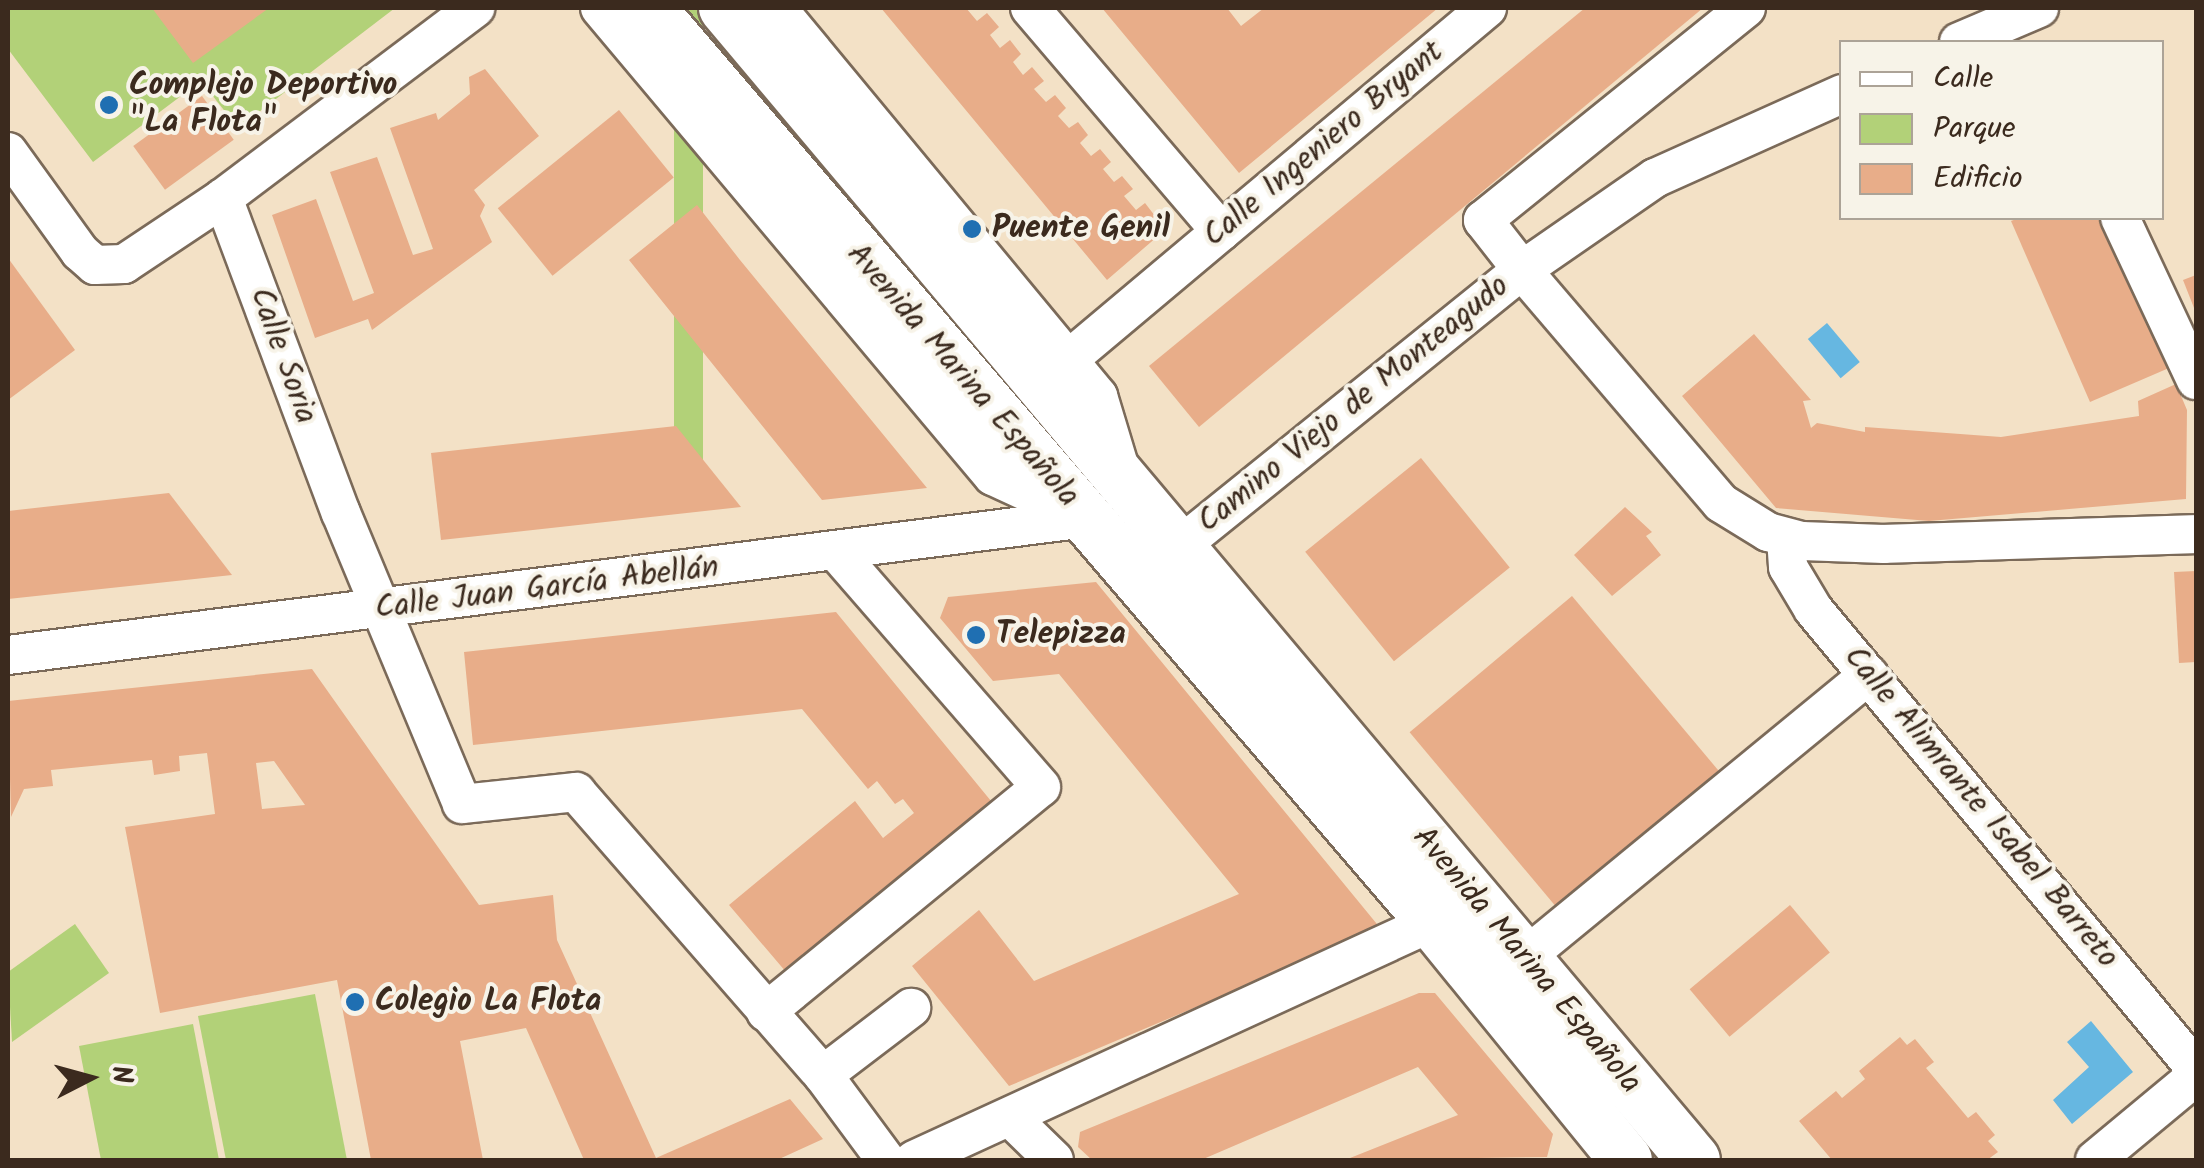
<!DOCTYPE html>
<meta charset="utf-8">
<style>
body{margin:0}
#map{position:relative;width:2204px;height:1168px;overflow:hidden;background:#f3e1c6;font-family:Kalam,sans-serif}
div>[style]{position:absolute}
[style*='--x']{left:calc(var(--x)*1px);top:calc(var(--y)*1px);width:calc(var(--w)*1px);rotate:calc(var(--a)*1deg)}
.green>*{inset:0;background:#b2d178;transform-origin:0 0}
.water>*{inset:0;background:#66b7e1;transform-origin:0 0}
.building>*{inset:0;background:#e8ad89;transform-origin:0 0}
.roads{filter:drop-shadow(2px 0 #7b6a59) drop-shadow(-2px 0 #7b6a59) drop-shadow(0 2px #7b6a59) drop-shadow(0 -2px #7b6a59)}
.street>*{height:38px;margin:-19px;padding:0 19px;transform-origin:19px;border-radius:19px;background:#fff}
.secondary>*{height:52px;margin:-26px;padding:0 26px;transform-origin:26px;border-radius:26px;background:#fff}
.dots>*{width:28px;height:28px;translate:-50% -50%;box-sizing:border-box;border:5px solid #f7f3e8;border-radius:50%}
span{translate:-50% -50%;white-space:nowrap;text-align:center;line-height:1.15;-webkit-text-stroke:8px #f7f3e8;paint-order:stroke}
.poi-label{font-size:32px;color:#3b2a1e;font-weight:700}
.left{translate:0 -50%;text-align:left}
.street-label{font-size:32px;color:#3b2a1e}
.frame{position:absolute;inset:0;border:10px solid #3b2a1e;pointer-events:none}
.legend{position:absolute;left:1839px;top:40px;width:325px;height:180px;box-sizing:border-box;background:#f7f3e8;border:2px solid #aca397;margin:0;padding:12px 18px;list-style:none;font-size:30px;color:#3b2a1e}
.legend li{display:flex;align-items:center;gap:20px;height:50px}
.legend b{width:50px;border:2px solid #aca397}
.north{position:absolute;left:40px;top:1028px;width:100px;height:100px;-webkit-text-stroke:8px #f7f3e8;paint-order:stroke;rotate:84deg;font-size:28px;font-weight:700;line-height:40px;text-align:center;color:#3b2a1e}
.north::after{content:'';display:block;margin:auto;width:35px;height:45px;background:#3b2a1e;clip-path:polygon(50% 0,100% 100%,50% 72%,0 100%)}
</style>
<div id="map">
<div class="green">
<div style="clip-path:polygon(8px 8px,395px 8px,238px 128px,201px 81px,93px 162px,8px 49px)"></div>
<div style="left:674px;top:8px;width:29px;height:475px"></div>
<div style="clip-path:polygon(75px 924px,109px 973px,12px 1042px,8px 972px)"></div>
<div style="clip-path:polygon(315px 994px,347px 1160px,226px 1160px,198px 1016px)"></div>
<div style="clip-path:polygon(193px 1024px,219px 1160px,101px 1160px,79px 1046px)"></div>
</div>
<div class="water">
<div style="left:1827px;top:323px;width:51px;height:25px;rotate:50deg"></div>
<div style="clip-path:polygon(2091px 1021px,2133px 1072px,2072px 1124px,2053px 1100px,2089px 1067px,2067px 1042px)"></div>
</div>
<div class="building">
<div style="clip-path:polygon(152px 8px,269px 8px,193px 63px)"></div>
<div style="clip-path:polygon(881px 8px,966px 8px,977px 21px,987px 13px,999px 27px,990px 35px,1000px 48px,1010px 40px,1021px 54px,1013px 62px,1023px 75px,1032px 67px,1044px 81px,1034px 89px,1046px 102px,1055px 95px,1066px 108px,1058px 116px,1069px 128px,1078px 122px,1088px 135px,1080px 143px,1091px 156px,1100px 149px,1111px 162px,1103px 169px,1114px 182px,1122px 176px,1133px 189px,1124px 196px,1136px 210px,1145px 203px,1155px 216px,1147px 223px,1158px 236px,1107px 280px)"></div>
<div style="clip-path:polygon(1102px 8px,1227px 8px,1241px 26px,1264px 8px,1438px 8px,1239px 173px)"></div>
<div style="clip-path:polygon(1585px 8px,1703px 8px,1199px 427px,1149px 366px)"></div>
<div style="clip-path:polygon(485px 69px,539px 136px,474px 190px,485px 205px,480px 216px,492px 242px,372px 330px,368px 319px,315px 338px,272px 215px,316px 199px,353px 301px,374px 293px,330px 172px,377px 157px,413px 255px,433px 249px,390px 128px,436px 113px,438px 120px,470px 94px,469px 77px)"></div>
<div style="left:202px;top:96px;width:54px;height:85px;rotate:54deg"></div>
<div style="left:619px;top:110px;width:87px;height:156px;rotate:51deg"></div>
<div style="clip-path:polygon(697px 205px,740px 260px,927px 488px,822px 500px,629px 260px)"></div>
<div style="clip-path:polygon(2019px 218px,2103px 218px,2169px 368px,2090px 402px,2011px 221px)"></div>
<div style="clip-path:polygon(8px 258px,75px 350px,8px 400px)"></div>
<div style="clip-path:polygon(2196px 275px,2196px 313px,2183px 280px)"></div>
<div style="clip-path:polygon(1754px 334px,1811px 400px,1803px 401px,1811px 428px,1817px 423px,1865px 432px,1865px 427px,2001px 437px,2139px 416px,2138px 401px,2176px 384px,2187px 410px,2186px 499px,1929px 521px,1776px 508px,1682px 396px)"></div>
<div style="clip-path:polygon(676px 426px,741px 507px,441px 540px,431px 453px)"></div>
<div style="left:1421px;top:458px;width:141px;height:149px;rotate:51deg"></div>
<div style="clip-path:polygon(169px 493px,232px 575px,8px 599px,8px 511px)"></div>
<div style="clip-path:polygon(1625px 507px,1652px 532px,1646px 536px,1661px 555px,1612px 596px,1574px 555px)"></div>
<div style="clip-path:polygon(2196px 571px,2196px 662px,2179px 663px,2174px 572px)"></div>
<div style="clip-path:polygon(1096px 582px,1381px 929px,1009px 1086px,912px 966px,979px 910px,1034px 981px,1239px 894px,1059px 674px,993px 681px,940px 618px,948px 597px)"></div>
<div style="left:1572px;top:596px;width:234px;height:212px;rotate:50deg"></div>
<div style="clip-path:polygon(836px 612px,991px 801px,786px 972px,729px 905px,855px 801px,883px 838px,914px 813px,903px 799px,895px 804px,877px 781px,868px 789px,802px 709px,473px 745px,464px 652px)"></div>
<div style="clip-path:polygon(evenodd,312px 669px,479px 905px,553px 895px,557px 940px,656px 1158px,790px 1099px,823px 1139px,777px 1160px,584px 1160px,526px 1028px,460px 1041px,483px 1160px,371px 1160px,337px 980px,160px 1013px,125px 827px,215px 814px,207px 753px,179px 756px,180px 771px,154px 775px,152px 760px,51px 770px,53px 786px,24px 789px,11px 817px,8px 701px,312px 669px,274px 761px,305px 805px,262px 809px,256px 763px,274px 761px)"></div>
<div style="left:1790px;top:905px;width:62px;height:131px;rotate:50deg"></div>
<div style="clip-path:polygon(1419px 993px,1435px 993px,1553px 1134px,1547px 1157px,1345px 1160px,1458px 1115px,1418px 1067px,1201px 1160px,1092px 1160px,1078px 1147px,1080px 1132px)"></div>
<div style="clip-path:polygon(1900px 1037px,1907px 1045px,1915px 1039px,1934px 1062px,1926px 1068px,1968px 1118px,1976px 1112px,1995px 1135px,1988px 1141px,1998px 1152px,1987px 1160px,1832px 1160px,1799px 1121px,1836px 1091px,1842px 1098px,1865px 1079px,1859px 1071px)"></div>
</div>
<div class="roads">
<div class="street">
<div style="--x:600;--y:8;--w:611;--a:49.98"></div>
<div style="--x:993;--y:476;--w:96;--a:24.7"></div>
<div style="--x:777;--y:8;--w:504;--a:50.4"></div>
<div style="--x:1098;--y:396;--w:76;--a:73.2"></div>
<div style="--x:1030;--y:8;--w:294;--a:49.5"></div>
<div style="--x:1746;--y:8;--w:338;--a:141.1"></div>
<div style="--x:1483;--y:220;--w:63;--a:52"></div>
<div style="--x:1522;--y:270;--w:162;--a:-34.7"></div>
<div style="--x:1655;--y:178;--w:205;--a:-24.2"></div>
<div style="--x:1959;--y:42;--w:87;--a:-23"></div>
<div style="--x:8;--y:152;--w:123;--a:54.2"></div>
<div style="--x:80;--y:252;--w:20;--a:41"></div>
<div style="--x:95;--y:265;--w:29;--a:-2"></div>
<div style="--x:124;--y:264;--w:119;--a:-33.7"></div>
<div style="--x:223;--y:198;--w:316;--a:-37"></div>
<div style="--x:223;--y:198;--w:336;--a:69.5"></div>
<div style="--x:341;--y:513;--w:315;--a:67.4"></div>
<div style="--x:462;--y:804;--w:115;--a:-6"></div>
<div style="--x:576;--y:792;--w:376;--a:48.9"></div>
<div style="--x:823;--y:1075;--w:106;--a:53.5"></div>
<div style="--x:2120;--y:218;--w:179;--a:64.9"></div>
<div style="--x:1069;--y:359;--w:546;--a:-40.02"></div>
<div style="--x:1786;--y:538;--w:29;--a:86"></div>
<div style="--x:1788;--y:567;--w:49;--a:59.2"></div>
<div style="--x:1813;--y:609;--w:599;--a:50.22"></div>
<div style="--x:1160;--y:562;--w:465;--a:-38.9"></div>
<div style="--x:1522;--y:270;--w:306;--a:49.5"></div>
<div style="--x:1721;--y:503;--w:55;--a:31.7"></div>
<div style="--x:1768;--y:532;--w:35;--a:15"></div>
<div style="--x:1802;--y:541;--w:82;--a:2.1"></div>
<div style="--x:1884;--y:544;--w:312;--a:-1.8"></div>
<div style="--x:8;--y:655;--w:1088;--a:-7.24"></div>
<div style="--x:1524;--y:958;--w:446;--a:-39.4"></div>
<div style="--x:766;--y:1012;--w:355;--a:-39.3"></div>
<div style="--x:1041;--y:787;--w:311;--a:-131"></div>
<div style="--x:823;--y:1075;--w:111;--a:-37.3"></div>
<div style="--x:1011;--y:1118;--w:60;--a:44.3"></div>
<div style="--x:914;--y:1160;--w:592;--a:-24.66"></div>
<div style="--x:2095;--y:1160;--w:131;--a:-39.7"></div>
</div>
<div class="secondary">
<div style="--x:649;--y:8;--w:1209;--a:49.39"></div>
<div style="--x:1436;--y:926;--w:301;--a:50.9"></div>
<div style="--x:725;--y:8;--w:1505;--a:49.93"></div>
</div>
</div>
<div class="dots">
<div style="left:109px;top:105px;background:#1f6fb2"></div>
<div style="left:972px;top:229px;background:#1f6fb2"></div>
<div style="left:976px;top:635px;background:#1f6fb2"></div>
<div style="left:355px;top:1002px;background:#1f6fb2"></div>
</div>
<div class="poi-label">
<span class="left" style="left:129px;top:105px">Complejo Deportivo<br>"La Flota"</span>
<span class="left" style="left:992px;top:229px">Puente Genil</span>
<span class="left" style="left:996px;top:635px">Telepizza</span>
<span class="left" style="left:375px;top:1002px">Colegio La Flota</span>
</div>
<div class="street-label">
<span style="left:1324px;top:145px;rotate:-40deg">Calle Ingeniero Bryant</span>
<span style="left:282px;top:356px;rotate:70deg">Calle Soria</span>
<span style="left:962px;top:376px;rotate:49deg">Avenida Marina Española</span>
<span style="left:1354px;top:405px;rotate:-39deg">Camino Viejo de Monteagudo</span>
<span style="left:547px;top:589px;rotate:-7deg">Calle Juan García Abellán</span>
<span style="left:1980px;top:808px;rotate:50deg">Calle Alimrante Isabel Barreto</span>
<span style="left:1526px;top:961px;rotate:50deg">Avenida Marina Española</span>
</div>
<div class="frame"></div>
<ul class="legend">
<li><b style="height:12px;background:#fff"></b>Calle</li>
<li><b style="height:28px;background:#b2d178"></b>Parque</li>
<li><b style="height:28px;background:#e8ad89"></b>Edificio</li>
</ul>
<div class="north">N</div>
</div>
